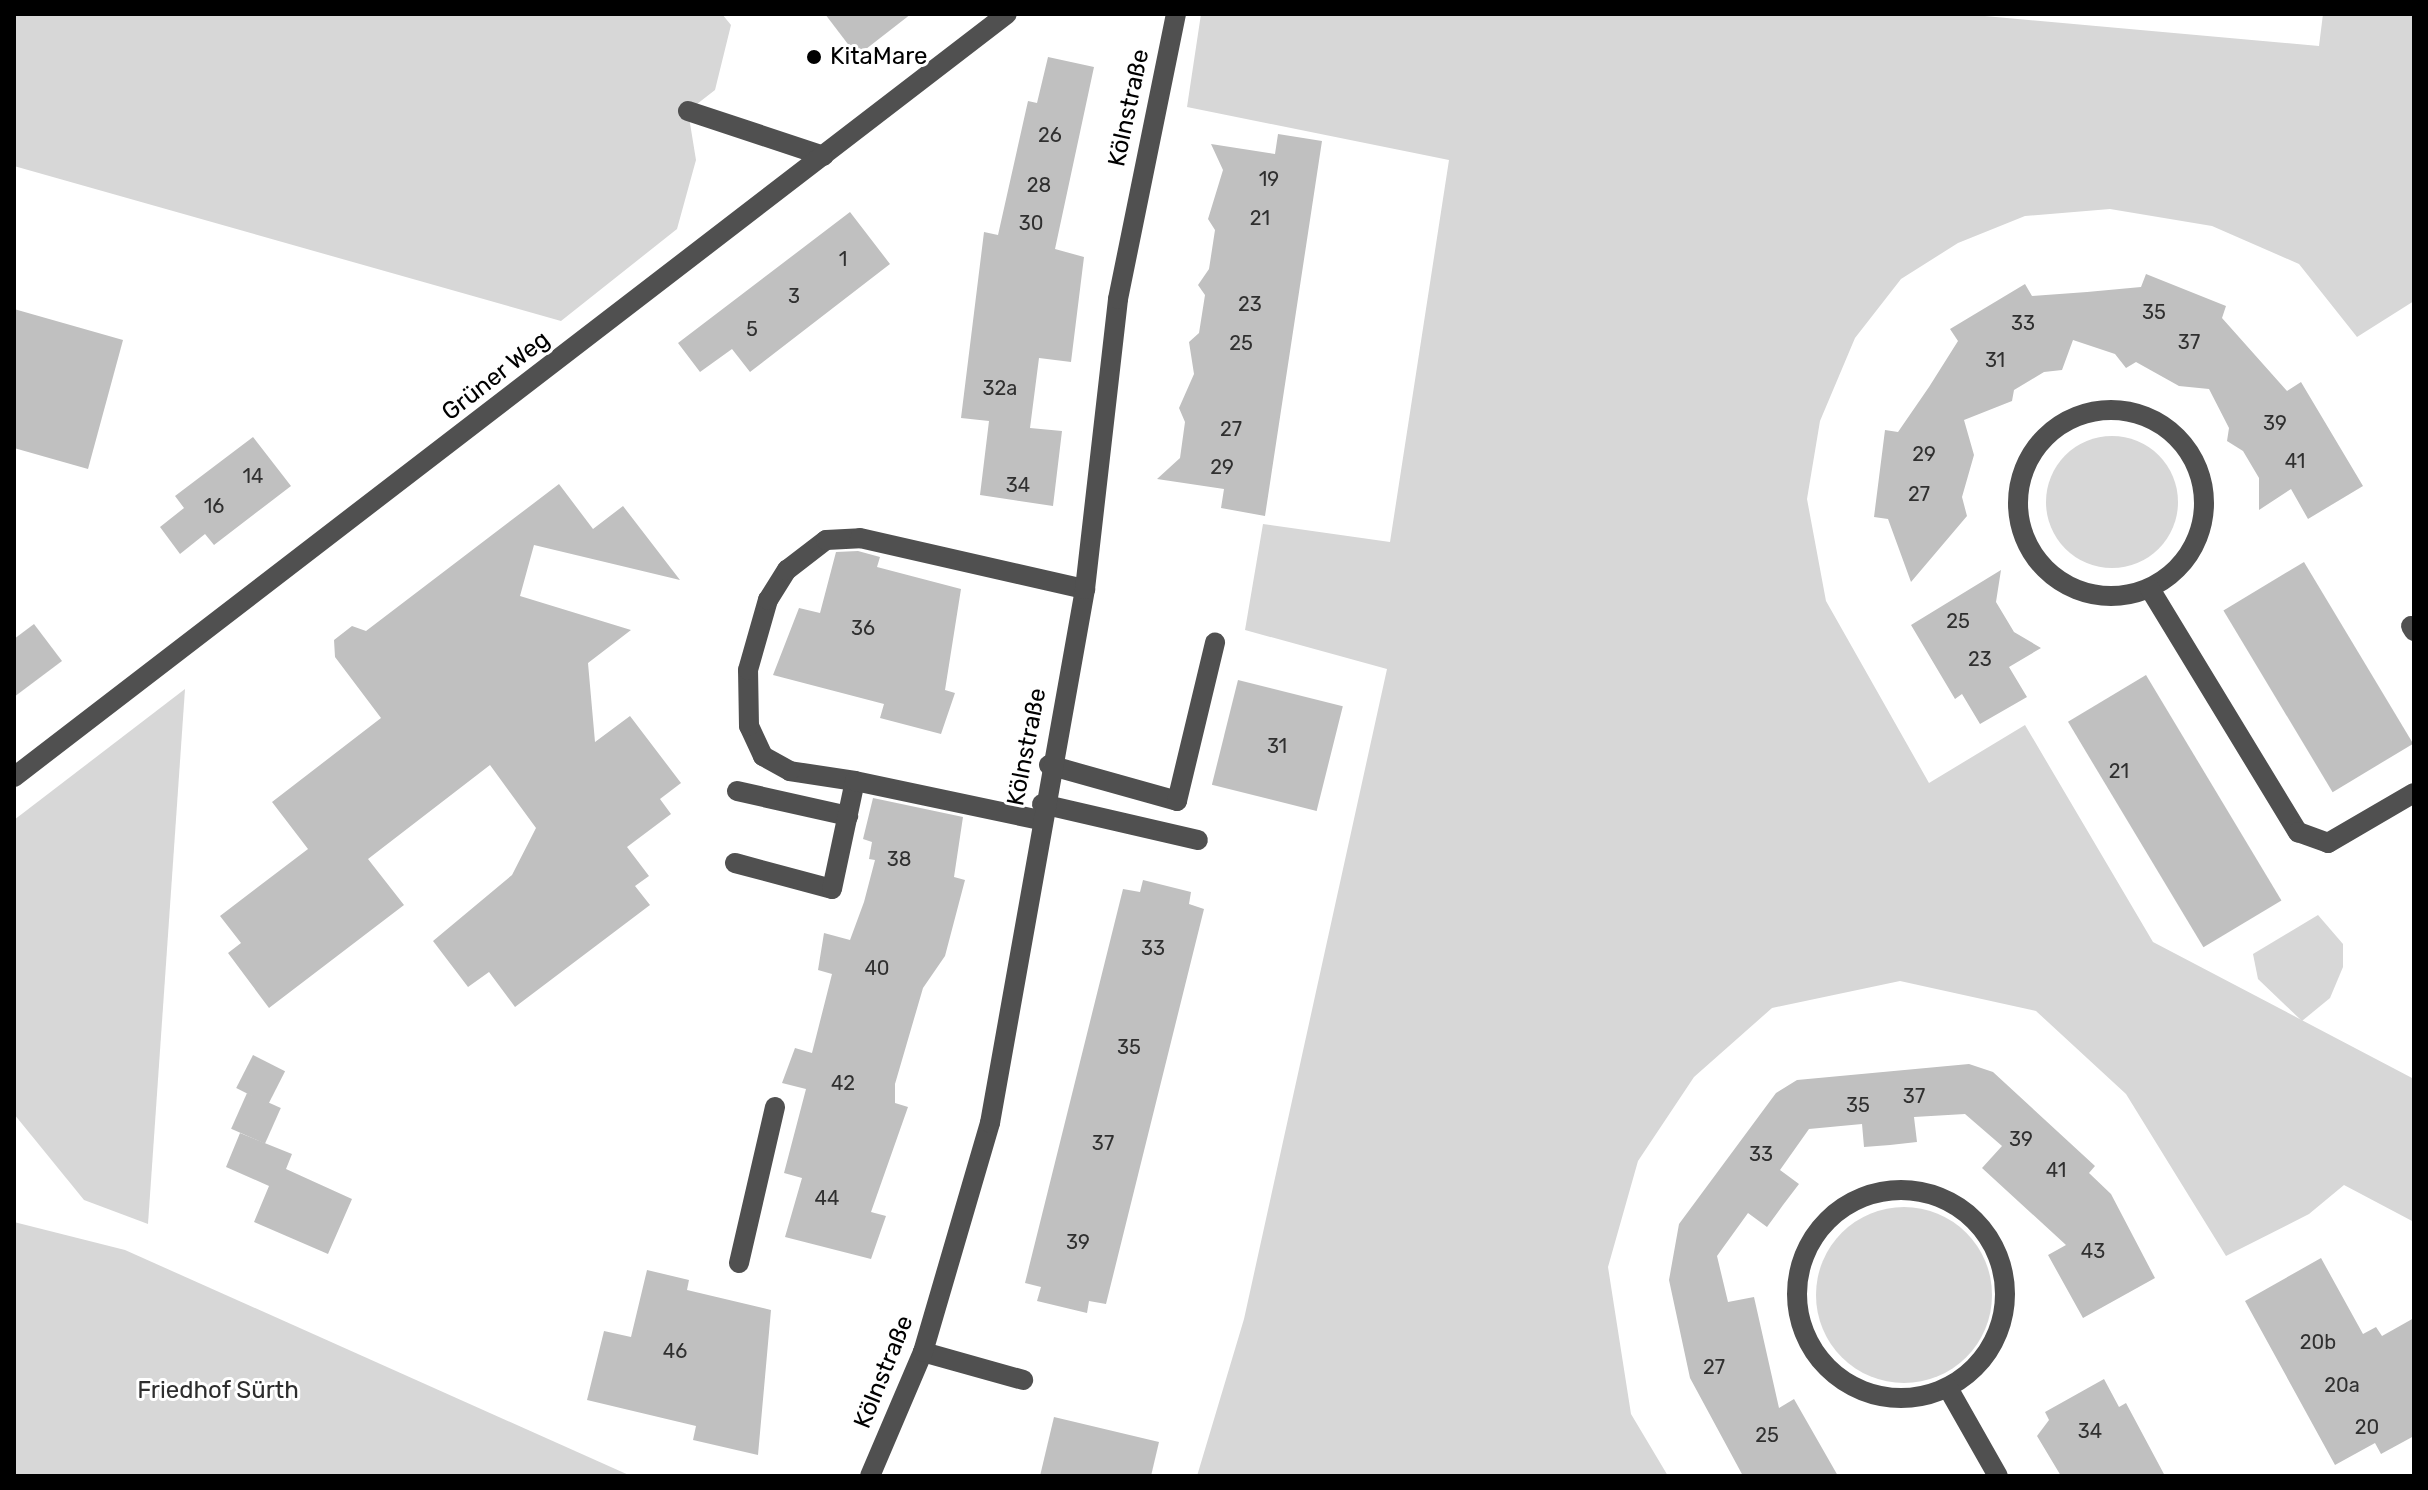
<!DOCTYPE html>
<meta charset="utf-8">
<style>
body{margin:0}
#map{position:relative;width:2428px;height:1490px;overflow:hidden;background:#fff;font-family:Rubik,sans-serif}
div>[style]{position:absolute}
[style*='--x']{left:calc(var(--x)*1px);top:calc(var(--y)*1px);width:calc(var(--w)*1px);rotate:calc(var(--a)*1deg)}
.green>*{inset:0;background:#d7d7d7}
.round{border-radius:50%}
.building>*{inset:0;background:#c0c0c0;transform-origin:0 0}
.minor>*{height:20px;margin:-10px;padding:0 10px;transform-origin:10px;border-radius:10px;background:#505050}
.minor>.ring{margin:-10px;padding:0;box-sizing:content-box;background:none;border:20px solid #505050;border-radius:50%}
.dots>*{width:22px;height:22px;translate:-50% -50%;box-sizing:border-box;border:4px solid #fff;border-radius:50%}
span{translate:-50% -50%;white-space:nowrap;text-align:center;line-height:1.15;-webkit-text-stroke:6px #fff;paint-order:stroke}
.number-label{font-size:20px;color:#303030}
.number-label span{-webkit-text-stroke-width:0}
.poi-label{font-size:24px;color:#000}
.left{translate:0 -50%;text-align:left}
.street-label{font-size:24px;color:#000}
.park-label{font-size:24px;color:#2e2e2e}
.frame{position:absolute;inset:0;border:16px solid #000;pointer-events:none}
</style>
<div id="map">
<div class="green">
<div style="clip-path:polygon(14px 14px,722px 14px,731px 25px,715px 90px,688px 111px,696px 160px,677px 229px,561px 321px,14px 166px)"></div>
<div style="clip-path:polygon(1201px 14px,1963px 14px,2319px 46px,2323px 14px,2414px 14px,2414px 301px,2357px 337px,2299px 264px,2212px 226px,2110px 209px,2025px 216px,1958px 243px,1901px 279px,1855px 338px,1820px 421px,1807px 499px,1826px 601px,1929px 783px,2025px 725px,2153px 942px,2414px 1079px,2414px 1222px,2344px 1185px,2309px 1214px,2226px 1256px,2126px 1094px,2036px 1011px,1900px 981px,1772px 1008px,1694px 1077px,1638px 1161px,1608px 1267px,1631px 1414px,1668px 1476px,1197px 1476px,1244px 1319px,1387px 669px,1245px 630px,1263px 524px,1390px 542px,1449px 160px,1187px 107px)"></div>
<div class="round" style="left:2046px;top:436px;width:132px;height:132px"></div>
<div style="clip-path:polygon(185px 689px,148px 1224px,84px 1200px,14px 1114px,14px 820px)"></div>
<div style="clip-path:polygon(2318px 915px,2343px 944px,2343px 967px,2330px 998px,2302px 1021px,2258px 979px,2253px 954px)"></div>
<div class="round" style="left:1816px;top:1207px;width:176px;height:176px"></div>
<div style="clip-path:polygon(14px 1222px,125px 1250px,631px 1476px,14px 1476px)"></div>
</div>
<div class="building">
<div style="clip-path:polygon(825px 14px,911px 14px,857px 56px)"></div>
<div style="clip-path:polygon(1048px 57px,1094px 67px,1055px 249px,1084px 257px,1071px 362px,1039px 358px,1030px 428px,1062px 431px,1053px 506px,980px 495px,989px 421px,961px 418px,984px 232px,998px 235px,1028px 101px,1037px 103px)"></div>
<div style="clip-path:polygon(1278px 134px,1322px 141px,1265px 516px,1221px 508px,1224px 489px,1157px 479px,1180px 458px,1185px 422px,1179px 408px,1194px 374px,1189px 342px,1199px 333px,1205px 295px,1198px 285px,1209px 269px,1215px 230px,1208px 219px,1223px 170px,1211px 144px,1275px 154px)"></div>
<div style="clip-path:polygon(850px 212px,890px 264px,750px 372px,732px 349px,700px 372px,678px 343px)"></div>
<div style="clip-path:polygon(2146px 274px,2226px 306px,2222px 318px,2287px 391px,2301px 382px,2363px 486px,2308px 519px,2291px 489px,2259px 510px,2259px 478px,2243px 451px,2227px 441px,2229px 428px,2209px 389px,2179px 386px,2136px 362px,2126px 368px,2115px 354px,2073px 340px,2062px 370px,2044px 372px,2014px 390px,2012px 401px,1964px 420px,1974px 455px,1962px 497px,1967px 516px,1911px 582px,1888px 519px,1874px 517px,1885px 430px,1898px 432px,1929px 387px,1958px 341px,1950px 329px,2025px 284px,2032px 296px,2087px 292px,2141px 287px)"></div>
<div style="clip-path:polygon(14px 309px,123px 340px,88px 469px,14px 448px)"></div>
<div style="clip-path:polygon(253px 437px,291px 486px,214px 545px,205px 534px,180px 554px,160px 527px,184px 508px,175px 496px)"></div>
<div style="clip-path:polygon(559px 484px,593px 529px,623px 506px,680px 580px,534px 545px,520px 596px,631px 630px,588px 663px,595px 742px,630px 716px,681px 783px,660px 799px,671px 814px,627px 847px,649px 876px,635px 886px,650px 905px,515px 1007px,489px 972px,468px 987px,433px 941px,512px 875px,536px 828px,490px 765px,368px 859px,404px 905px,269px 1008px,228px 953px,241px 943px,220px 916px,308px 849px,272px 802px,381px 718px,335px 657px,334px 640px,352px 626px,366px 631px)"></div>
<div style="clip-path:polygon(858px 551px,880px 557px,877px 567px,961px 589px,945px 690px,955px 693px,941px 734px,880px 718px,884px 704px,773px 675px,799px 608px,820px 613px,836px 552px)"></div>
<div style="left:2304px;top:562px;width:212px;height:94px;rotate:59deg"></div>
<div style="clip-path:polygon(2001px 570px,1996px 602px,2014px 632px,2041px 648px,2009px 667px,2027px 697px,1980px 724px,1962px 694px,1955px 699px,1911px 625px)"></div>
<div style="clip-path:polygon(34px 624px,62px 661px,14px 697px,14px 639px)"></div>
<div style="left:2146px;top:675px;width:263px;height:91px;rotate:59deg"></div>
<div style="left:1238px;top:680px;width:108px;height:108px;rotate:14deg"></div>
<div style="clip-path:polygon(873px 798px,963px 817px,954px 877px,965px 880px,945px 956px,923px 988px,895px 1084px,895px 1103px,908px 1107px,871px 1212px,886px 1216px,871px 1259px,785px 1237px,802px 1178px,784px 1173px,806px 1089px,782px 1083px,795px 1048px,812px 1053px,832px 974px,818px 970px,824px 933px,850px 940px,864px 902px,875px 860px,869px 859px,872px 842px,863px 839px)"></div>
<div style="clip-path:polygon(1143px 880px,1191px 892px,1189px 904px,1204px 909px,1106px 1304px,1089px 1301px,1087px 1313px,1037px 1301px,1041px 1287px,1025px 1283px,1123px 889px,1140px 892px)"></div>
<div style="left:253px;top:1055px;width:36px;height:37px;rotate:27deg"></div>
<div style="clip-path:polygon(1969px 1064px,1993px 1072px,2095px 1166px,2089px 1173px,2111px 1194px,2155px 1278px,2083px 1318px,2048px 1255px,2066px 1245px,1982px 1168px,2002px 1146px,1965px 1114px,1914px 1117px,1917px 1142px,1890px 1145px,1864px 1147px,1862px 1124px,1809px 1129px,1780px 1170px,1799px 1184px,1783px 1205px,1767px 1227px,1748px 1213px,1717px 1256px,1728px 1302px,1754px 1297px,1779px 1408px,1794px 1399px,1838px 1476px,1743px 1476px,1690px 1378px,1669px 1280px,1679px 1224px,1776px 1093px,1797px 1080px)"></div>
<div style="left:247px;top:1093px;width:37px;height:39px;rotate:24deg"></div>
<div style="clip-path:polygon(240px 1133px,292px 1154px,286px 1169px,352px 1199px,328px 1254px,254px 1222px,269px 1186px,226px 1167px)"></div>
<div style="clip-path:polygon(2321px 1258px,2363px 1334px,2376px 1327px,2382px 1336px,2414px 1318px,2414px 1436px,2381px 1454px,2375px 1443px,2335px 1465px,2245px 1301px)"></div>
<div style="clip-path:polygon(647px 1270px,689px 1280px,687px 1290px,771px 1310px,758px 1455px,693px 1440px,696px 1426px,587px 1400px,604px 1331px,631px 1337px)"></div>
<div style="clip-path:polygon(2104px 1379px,2119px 1407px,2126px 1403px,2165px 1476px,2061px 1476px,2037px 1436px,2049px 1420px,2045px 1412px)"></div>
<div style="clip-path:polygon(1054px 1417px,1159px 1442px,1151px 1476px,1040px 1476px)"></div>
</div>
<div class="minor">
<div style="--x:688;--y:111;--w:143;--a:18.3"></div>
<div class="ring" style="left:2018px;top:410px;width:166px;height:166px"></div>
<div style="--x:2150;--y:589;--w:285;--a:58.7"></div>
<div style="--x:2298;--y:832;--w:32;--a:20"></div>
<div style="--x:2328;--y:843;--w:99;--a:-30.2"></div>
<div style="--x:2411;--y:626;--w:6;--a:59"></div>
<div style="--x:1049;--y:765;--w:133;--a:15.7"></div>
<div style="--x:1177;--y:801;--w:163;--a:-76.5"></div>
<div style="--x:14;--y:777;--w:1252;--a:-37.54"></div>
<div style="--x:855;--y:781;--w:66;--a:-171.3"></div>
<div style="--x:790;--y:771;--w:31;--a:-151"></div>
<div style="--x:763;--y:756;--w:33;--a:-115"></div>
<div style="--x:749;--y:726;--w:56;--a:-91"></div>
<div style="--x:748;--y:670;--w:73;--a:-74.1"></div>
<div style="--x:768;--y:600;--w:36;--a:-58"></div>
<div style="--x:787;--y:570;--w:49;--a:-37.6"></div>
<div style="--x:826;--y:540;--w:34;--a:-3"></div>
<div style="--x:860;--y:538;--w:231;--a:12.8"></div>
<div style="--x:737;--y:791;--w:114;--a:12.7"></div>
<div style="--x:1042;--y:804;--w:160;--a:13"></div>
<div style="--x:735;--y:863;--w:100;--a:15"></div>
<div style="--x:832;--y:889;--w:110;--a:-78"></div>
<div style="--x:855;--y:781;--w:189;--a:11.9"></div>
<div class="ring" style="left:1797px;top:1190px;width:188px;height:188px"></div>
<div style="--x:739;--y:1263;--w:160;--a:-77"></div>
<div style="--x:923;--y:1352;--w:104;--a:15.6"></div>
<div style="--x:1948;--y:1388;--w:101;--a:60.4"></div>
<div style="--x:870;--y:1476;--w:135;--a:-66.9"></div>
<div style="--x:923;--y:1352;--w:239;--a:-73.7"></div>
<div style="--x:990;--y:1123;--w:542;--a:-79.91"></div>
<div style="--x:1085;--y:589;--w:292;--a:-83.5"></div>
<div style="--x:1118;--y:299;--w:291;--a:-78.5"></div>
</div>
<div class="dots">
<div style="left:814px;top:57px;background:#000"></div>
</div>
<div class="number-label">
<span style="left:1050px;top:135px">26</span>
<span style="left:1269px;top:179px">19</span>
<span style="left:1039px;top:185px">28</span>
<span style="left:1260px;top:218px">21</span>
<span style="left:1031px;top:223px">30</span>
<span style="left:843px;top:259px">1</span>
<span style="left:794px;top:296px">3</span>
<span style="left:1250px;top:304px">23</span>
<span style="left:2154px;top:312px">35</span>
<span style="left:2023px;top:323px">33</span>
<span style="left:752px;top:329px">5</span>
<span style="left:2189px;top:342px">37</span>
<span style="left:1241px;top:343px">25</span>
<span style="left:1995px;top:360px">31</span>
<span style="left:1000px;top:388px">32a</span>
<span style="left:2275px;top:423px">39</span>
<span style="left:1231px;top:429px">27</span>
<span style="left:1924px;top:454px">29</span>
<span style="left:2295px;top:461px">41</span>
<span style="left:1222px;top:467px">29</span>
<span style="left:253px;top:476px">14</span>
<span style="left:1018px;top:485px">34</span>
<span style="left:1919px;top:494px">27</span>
<span style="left:214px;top:506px">16</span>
<span style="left:1958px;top:621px">25</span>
<span style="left:863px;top:628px">36</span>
<span style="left:1980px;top:659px">23</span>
<span style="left:1277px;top:746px">31</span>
<span style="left:2119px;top:771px">21</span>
<span style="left:899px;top:859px">38</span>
<span style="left:1153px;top:948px">33</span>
<span style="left:877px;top:968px">40</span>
<span style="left:1129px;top:1047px">35</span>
<span style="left:843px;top:1083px">42</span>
<span style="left:1914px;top:1096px">37</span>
<span style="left:1858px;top:1105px">35</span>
<span style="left:2021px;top:1139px">39</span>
<span style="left:1103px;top:1143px">37</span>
<span style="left:1761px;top:1154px">33</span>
<span style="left:2056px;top:1170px">41</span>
<span style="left:827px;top:1198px">44</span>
<span style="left:1078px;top:1242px">39</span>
<span style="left:2093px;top:1251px">43</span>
<span style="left:2318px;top:1342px">20b</span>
<span style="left:675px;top:1351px">46</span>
<span style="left:1714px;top:1367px">27</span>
<span style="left:2342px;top:1385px">20a</span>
<span style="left:2367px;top:1427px">20</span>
<span style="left:2090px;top:1431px">34</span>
<span style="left:1767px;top:1435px">25</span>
</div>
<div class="poi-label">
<span class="left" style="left:830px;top:57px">KitaMare</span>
</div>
<div class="street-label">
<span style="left:1129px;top:108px;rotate:-78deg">Kölnstraße</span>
<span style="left:496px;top:376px;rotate:-38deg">Grüner Weg</span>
<span style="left:1027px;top:747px;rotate:-79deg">Kölnstraße</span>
<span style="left:884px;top:1372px;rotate:-68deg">Kölnstraße</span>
</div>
<div class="park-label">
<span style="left:218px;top:1391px">Friedhof Sürth</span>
</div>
<div class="frame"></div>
</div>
